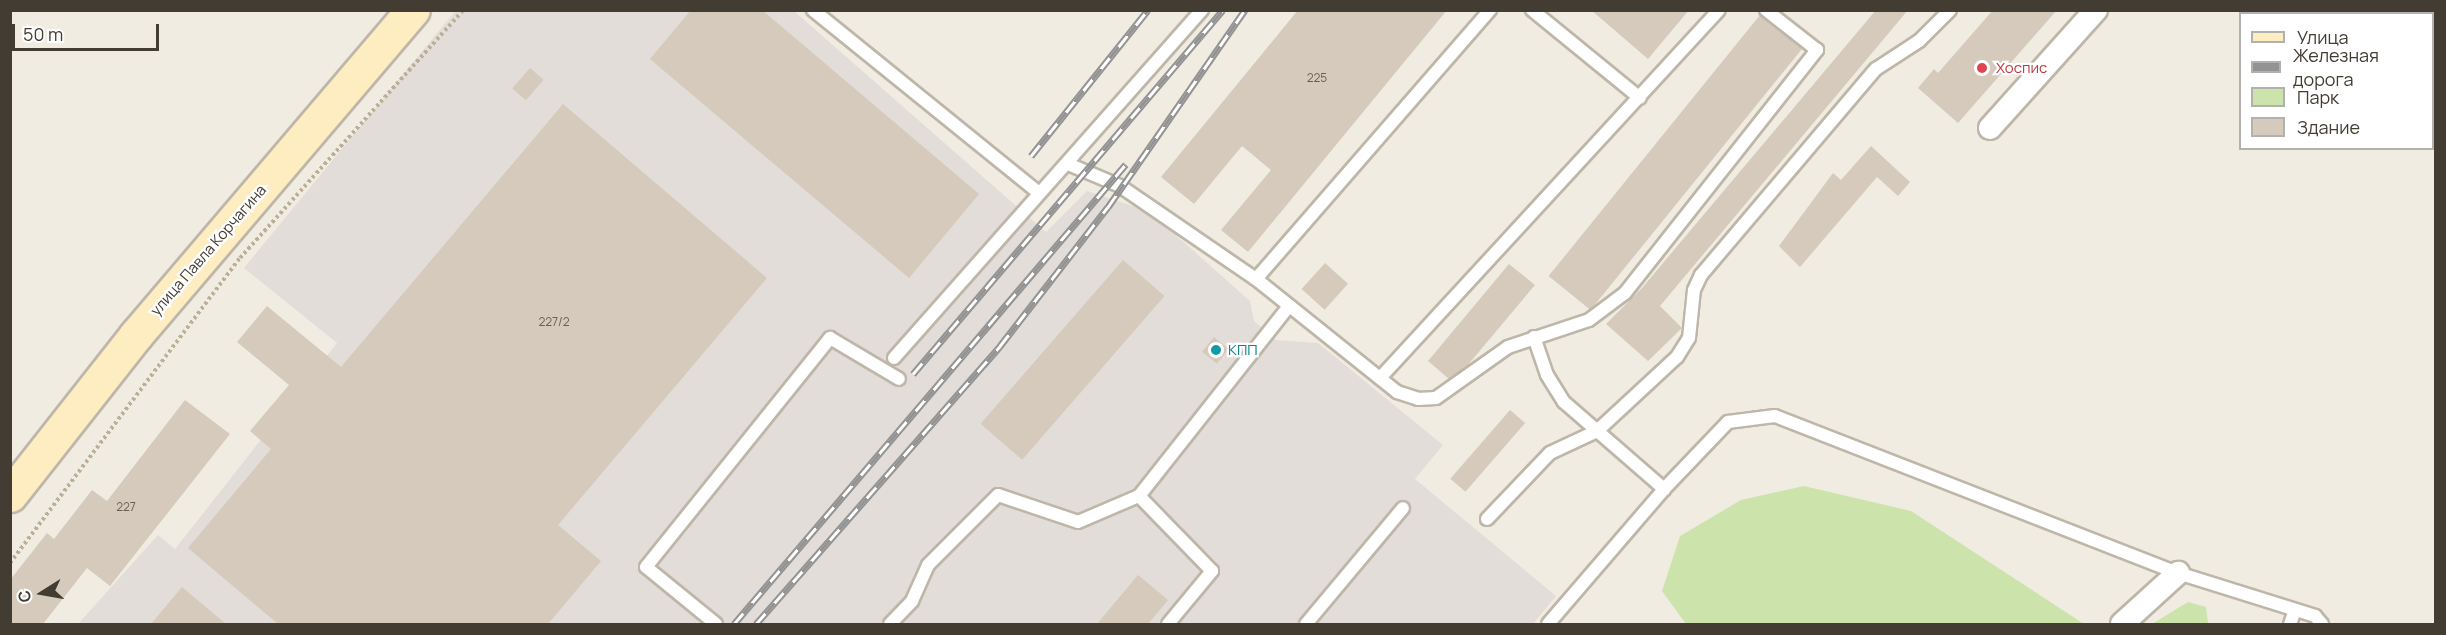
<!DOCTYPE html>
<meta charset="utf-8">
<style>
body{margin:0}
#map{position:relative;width:2446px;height:635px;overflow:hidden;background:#f1ece2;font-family:Manrope,sans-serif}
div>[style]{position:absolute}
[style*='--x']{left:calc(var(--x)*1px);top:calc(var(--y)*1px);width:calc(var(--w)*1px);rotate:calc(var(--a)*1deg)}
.industrial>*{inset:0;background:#e2ddd8}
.green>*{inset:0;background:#cce4ac}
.building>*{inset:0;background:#d5cabb;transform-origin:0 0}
.path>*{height:4px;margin-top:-2px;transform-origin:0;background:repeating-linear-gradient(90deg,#bdaf97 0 3px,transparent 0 6px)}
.roads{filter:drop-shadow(2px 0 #beb6a9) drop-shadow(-2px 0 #beb6a9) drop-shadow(0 2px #beb6a9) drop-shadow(0 -2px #beb6a9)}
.service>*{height:12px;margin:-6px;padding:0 6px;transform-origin:6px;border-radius:6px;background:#fff}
.minor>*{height:22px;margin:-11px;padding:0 11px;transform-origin:11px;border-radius:11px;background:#fff}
.secondary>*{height:33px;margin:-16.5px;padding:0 16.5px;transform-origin:16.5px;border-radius:16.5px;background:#fdedc1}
.rail>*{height:7px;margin-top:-3.5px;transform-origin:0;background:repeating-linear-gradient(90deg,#fff 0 14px,#939393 0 28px);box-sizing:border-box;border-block:2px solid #939393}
.dots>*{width:16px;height:16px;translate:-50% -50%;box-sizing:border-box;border:3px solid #fff;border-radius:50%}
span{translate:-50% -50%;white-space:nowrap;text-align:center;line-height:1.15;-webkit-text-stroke:4.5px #fff;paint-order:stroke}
.number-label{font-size:12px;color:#676055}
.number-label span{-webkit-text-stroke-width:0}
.health-label{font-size:15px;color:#be3a42}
.left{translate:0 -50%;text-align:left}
.street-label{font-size:15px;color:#423c33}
.culture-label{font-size:15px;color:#0d838f}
.frame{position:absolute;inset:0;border:12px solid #423c33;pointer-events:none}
.legend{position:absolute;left:2239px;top:12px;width:195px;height:138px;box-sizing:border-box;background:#fff;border:2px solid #b3b1ad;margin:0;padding:8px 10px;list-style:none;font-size:18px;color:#423c33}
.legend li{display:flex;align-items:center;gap:12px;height:30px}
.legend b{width:30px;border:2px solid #b3b1ad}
.north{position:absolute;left:12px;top:563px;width:60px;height:60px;-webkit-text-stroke:4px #fff;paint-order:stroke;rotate:259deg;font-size:16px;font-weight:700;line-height:24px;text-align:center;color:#423c33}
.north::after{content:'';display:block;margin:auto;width:21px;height:27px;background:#423c33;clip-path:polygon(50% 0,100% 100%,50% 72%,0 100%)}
.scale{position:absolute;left:12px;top:24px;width:147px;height:27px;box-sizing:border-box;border:3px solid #423c33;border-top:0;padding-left:8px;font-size:18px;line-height:21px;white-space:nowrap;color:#423c33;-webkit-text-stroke:4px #fff;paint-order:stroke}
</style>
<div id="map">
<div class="industrial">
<div style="clip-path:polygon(456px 10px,794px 11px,1046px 232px,1087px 191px,1133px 206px,1161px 222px,1250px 301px,1254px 321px,1276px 340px,1318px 343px,1443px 445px,1415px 479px,1556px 596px,1533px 624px,78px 624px,158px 535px,175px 549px,337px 343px,244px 268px)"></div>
</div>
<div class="green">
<div style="clip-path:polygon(1804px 486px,1911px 511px,2084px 624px,1686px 624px,1662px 591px,1680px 536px,1741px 500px)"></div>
<div style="clip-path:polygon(2188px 602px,2206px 607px,2208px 623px,2152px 624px)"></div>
</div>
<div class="building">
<div style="clip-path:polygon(691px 10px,762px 10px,979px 194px,909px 278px,650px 59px)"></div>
<div style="clip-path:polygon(1298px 10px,1447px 10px,1248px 252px,1221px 230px,1271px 170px,1242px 146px,1194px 204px,1161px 177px)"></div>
<div style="clip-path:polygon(1591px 10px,1689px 10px,1648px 59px)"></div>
<div style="clip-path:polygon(1876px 10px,1908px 10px,1660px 306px,1682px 328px,1648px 361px,1606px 324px,1642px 288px)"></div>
<div style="clip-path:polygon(1993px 10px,2057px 10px,1958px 123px,1918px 88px,1934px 69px,1938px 73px)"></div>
<div style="left:1760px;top:15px;width:54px;height:336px;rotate:39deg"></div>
<div style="left:530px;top:68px;width:18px;height:27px;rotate:41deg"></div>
<div style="clip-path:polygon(563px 104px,767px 278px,558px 525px,601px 561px,548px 624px,278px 624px,188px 548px,271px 449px,250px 431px,289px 385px,237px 342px,267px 306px,341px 367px)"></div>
<div style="clip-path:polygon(1871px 146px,1910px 182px,1898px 196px,1877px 177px,1800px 267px,1779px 246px,1833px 173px,1841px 180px)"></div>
<div style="left:1123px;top:260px;width:55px;height:217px;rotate:41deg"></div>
<div style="left:1325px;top:263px;width:31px;height:35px;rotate:42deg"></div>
<div style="clip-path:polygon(1509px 264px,1535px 285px,1467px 366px,1449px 379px,1428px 361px)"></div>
<div style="left:1214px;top:337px;width:19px;height:19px;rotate:39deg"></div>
<div style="clip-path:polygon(185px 400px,230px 434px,110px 586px,87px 568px,43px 624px,10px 624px,10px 580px,47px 533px,54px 539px,92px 490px,107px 501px)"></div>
<div style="left:1510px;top:410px;width:20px;height:91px;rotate:41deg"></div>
<div style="clip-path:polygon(1138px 575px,1168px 600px,1148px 624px,1097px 624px)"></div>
<div style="clip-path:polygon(182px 587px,226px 624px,151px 624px)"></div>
</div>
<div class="path">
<div style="--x:10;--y:563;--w:382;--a:-53"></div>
<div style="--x:240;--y:258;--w:334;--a:-48"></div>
</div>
<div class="roads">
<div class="service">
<div style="--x:813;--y:10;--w:291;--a:39"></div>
<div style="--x:1532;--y:10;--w:139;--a:39.2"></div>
<div style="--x:1068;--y:164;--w:56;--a:22.9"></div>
<div style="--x:1120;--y:186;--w:165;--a:34.4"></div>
<div style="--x:1256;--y:279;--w:181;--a:38.7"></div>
<div style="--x:1397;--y:392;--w:22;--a:18"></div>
<div style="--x:1418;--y:399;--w:18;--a:-3"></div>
<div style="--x:1436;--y:398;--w:88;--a:-35.3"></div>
<div style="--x:1508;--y:347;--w:85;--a:-18.4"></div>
<div style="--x:1589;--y:320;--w:45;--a:-36.9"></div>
<div style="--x:1625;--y:293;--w:310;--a:-51.7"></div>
<div style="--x:1817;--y:50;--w:65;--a:-141.9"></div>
<div style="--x:1256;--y:279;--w:357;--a:-49"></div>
<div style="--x:1534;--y:337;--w:40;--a:71.1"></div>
<div style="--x:1547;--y:375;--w:32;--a:58"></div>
<div style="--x:1564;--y:402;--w:133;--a:41"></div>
<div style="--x:894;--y:358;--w:465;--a:-48.5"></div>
<div style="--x:1380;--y:378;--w:500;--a:-47.35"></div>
<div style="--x:1487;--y:519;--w:91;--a:-46.3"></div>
<div style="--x:1550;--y:453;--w:52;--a:-25.1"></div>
<div style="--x:1597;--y:431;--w:109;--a:-42.8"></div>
<div style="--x:1677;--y:357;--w:22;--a:-58"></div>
<div style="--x:1689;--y:338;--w:48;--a:-84.1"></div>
<div style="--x:1694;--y:290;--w:17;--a:-65"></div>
<div style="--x:1701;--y:275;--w:270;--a:-49.7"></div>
<div style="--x:1876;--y:69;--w:51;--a:-33.1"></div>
<div style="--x:1919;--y:41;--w:44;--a:-45"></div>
<div style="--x:716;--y:624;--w:90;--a:-140.8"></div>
<div style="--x:646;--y:567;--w:294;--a:-51.2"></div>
<div style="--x:830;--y:338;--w:80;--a:30.7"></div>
<div style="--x:890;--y:624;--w:32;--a:-46"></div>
<div style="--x:912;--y:601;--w:39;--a:-66"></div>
<div style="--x:928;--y:565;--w:99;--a:-45"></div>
<div style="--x:998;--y:495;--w:84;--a:18.6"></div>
<div style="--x:1078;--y:522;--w:66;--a:-23.1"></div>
<div style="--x:1168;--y:624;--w:69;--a:-50.3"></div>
<div style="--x:1212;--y:571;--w:105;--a:-134.2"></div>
<div style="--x:1139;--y:496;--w:242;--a:-51.7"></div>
<div style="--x:1306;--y:624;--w:151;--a:-50.1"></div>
<div style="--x:1548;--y:624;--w:178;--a:-49.3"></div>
<div style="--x:1664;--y:489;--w:93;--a:-46.3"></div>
<div style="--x:1728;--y:422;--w:47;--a:-7.3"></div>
<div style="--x:1775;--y:416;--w:433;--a:21.3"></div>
<div style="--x:2178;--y:573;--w:144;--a:17.4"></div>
<div style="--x:2315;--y:616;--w:11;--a:49"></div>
<div style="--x:2290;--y:624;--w:15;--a:-70"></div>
</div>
<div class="minor">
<div style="--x:1990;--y:128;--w:159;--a:-48.1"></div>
<div style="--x:2122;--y:624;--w:76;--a:-42.3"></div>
</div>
<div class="secondary">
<div style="--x:10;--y:495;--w:204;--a:-51.8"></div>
<div style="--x:136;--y:335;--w:427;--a:-49.6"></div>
</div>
</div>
<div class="rail">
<div style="--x:1031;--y:156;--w:187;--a:-51.3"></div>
<div style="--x:913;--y:374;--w:478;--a:-49.6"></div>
<div style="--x:734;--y:624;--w:604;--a:-49.56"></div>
<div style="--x:756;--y:624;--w:370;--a:-48.7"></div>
<div style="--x:1000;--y:346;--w:176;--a:-52.2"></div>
<div style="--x:1108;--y:207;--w:240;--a:-55.2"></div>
</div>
<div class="dots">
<div style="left:1982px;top:68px;background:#e0444e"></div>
<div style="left:1216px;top:350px;background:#0f9aa8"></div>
</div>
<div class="number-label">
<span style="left:1317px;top:78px">225</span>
<span style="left:554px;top:322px">227/2</span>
<span style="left:126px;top:507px">227</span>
</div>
<div class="health-label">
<span class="left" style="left:1996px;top:68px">Хоспис</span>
</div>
<div class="street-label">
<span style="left:208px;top:250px;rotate:-49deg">улица Павла Корчагина</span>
</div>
<div class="culture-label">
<span class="left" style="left:1228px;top:350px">КПП</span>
</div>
<div class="frame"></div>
<ul class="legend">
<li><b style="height:8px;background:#fdedc1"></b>Улица</li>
<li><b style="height:8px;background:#939393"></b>Железная дорога</li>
<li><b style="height:16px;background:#cce4ac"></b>Парк</li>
<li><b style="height:16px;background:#d5cabb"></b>Здание</li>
</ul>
<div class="north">С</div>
<div class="scale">50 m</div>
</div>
